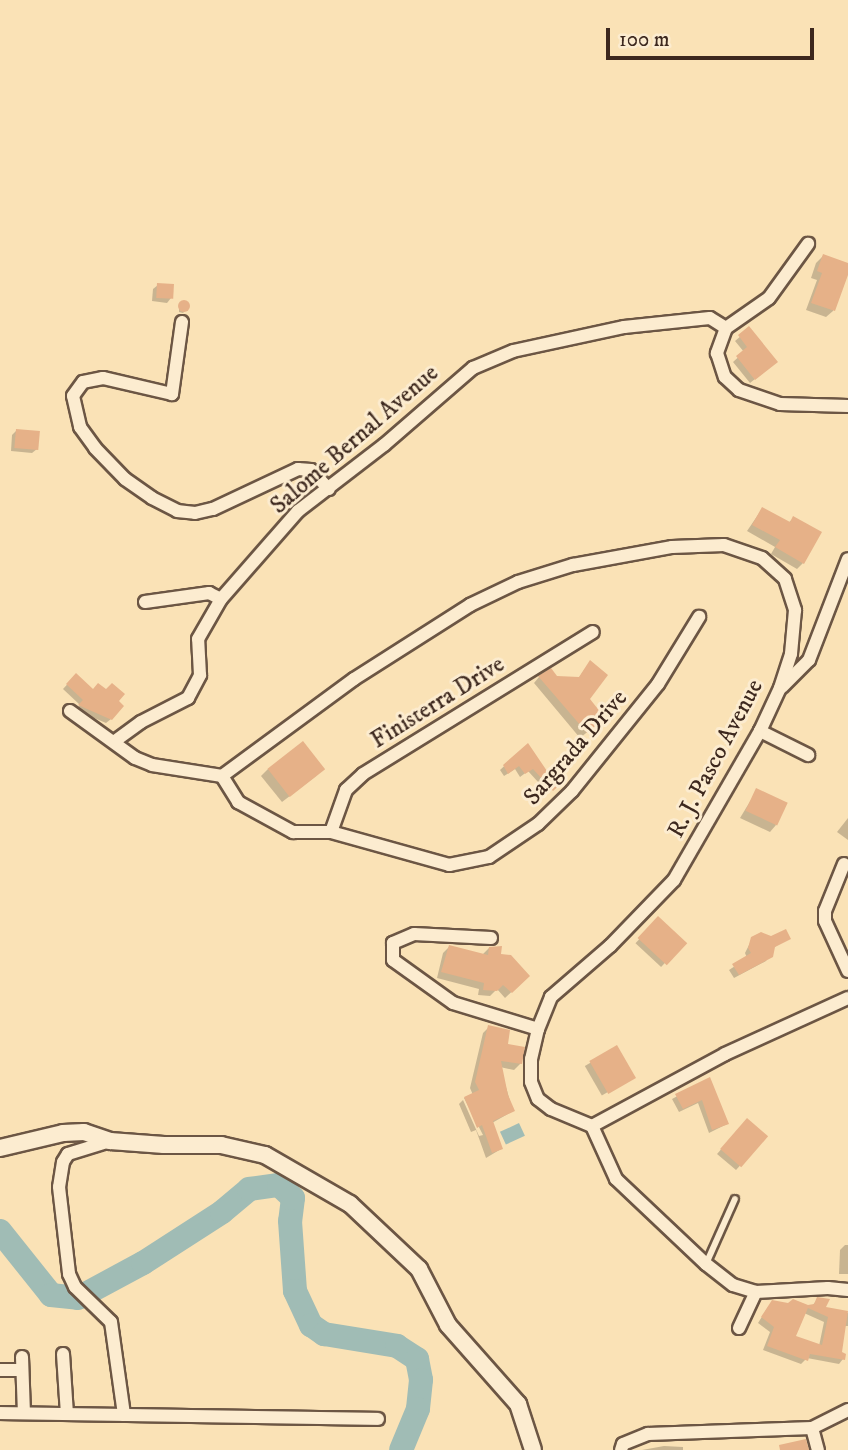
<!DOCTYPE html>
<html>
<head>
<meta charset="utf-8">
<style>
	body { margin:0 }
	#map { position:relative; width:848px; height:1450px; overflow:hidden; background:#fae2b6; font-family:"IM FELL DW Pica",serif }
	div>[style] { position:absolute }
	.water>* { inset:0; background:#a0bcb5; transform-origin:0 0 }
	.shadow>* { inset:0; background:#0003; transform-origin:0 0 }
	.river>* { height:24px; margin:-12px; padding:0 12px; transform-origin:12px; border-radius:12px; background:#a0bcb5 }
	.building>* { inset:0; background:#e6b188; transform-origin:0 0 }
	.round { border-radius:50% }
	.roads { filter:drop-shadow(2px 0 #6c5644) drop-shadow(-2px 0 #6c5644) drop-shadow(0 2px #6c5644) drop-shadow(0 -2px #6c5644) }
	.service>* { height:6px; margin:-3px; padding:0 3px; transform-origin:3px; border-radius:3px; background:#fcecd0 }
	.minor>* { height:12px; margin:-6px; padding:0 6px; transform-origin:6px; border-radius:6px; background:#fcecd0 }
	.tertiary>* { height:16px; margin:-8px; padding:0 8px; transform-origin:8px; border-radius:8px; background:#fcecd0 }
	span { translate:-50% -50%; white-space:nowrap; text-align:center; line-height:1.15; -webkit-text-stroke:6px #fcecd0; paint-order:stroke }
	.street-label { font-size:24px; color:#3d281e }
	.scale { position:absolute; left:606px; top:28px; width:208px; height:32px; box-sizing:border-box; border:4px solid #3d281e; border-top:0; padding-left:9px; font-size:21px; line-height:24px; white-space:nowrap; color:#3d281e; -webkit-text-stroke:5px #fcecd0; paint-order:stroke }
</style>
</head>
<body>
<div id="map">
	<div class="water">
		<div style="left:519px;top:1123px;width:14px;height:21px;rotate:65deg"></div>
	</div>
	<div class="shadow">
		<div style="clip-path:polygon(823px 256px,848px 265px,833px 311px,826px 317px,806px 310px,817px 280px,811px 278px,816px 263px)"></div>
		<div style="clip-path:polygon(158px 285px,171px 298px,167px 303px,152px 301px,153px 289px)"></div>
		<div style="clip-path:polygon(179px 303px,187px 304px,188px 308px,183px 313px,179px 312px)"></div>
		<div style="clip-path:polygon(749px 329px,771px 366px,750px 383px,733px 362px,744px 352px,735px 341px)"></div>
		<div style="clip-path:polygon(16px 431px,37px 449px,32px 453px,11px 451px,12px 435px)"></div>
		<div style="clip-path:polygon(762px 509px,788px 523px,794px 518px,803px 563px,797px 569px,771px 554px,775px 547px,747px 531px)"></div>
		<div style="clip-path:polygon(585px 669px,587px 699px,597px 724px,580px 738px,534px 683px,539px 677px,578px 679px)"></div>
		<div style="clip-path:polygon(76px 675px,93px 691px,111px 719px,106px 723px,75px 710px,80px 705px,63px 689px)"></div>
		<div style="clip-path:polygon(527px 745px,547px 773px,563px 780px,548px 793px,528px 771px,520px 777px,515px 769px,504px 776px,500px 770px)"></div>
		<div style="clip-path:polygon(268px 769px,316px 776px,282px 802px,261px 776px)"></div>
		<div style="clip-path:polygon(757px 790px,776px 825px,770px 832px,740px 818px)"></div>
		<div style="clip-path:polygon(848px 818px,848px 840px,837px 832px)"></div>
		<div style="left:658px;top:919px;width:35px;height:33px;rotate:43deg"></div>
		<div style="clip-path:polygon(789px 938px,773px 948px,766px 961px,734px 978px,729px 970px,747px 958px,745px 953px,752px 939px)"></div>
		<div style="clip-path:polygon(449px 947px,482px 955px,489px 948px,528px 976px,505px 998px,497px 989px,490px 996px,478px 995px,479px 989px,437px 978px,443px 953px)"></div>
		<div style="clip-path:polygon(489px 1027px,521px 1063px,514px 1070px,500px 1067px,513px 1111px,492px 1123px,501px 1149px,486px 1158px,476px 1130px,471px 1132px,459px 1104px,463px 1100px,479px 1136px,483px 1135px,464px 1098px,473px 1095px,470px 1088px,483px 1033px)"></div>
		<div style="left:616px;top:1048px;width:34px;height:36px;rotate:60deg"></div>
		<div style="clip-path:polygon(709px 1079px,727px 1124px,709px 1133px,698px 1103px,679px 1112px,672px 1099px)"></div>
		<div style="clip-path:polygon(743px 1124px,766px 1137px,736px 1170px,717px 1154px)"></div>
		<div style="clip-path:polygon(845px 1245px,848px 1245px,848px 1274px,839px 1274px,840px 1250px)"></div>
		<div style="clip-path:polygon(evenodd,818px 1299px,823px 1308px,848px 1313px,848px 1326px,845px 1326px,840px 1353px,843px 1359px,839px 1364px,807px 1358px,801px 1364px,763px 1350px,770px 1332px,758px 1323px,768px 1307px,811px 1307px,818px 1299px,804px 1313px,824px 1322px,819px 1346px,793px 1337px,804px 1313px)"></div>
		<div style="clip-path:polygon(664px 1446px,683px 1447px,683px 1450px,642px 1450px)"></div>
	</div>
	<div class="river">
		<div style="left:0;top:1231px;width:82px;rotate:51.4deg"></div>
		<div style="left:51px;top:1295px;width:27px;rotate:6deg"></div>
		<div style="left:78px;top:1298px;width:74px;rotate:-28.3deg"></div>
		<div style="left:143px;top:1263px;width:94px;rotate:-32.8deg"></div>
		<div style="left:222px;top:1212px;width:35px;rotate:-40deg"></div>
		<div style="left:249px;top:1189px;width:30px;rotate:-8deg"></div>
		<div style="left:279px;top:1185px;width:19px;rotate:43deg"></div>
		<div style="left:293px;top:1198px;width:23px;rotate:97deg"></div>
		<div style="left:290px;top:1221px;width:70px;rotate:85.9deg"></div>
		<div style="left:295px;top:1291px;width:38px;rotate:65deg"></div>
		<div style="left:311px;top:1325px;width:16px;rotate:35deg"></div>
		<div style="left:324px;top:1334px;width:74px;rotate:9.3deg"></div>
		<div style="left:397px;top:1346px;width:24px;rotate:33deg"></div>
		<div style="left:417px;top:1359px;width:21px;rotate:79deg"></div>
		<div style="left:421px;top:1380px;width:29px;rotate:96deg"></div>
		<div style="left:418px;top:1409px;width:44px;rotate:112.5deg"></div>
	</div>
	<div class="building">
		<div style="clip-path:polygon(823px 254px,848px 263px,848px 275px,835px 311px,811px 303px,822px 273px,817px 271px)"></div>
		<div style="left:157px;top:283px;width:17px;height:15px;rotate:3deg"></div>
		<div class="round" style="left:178px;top:300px;width:12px;height:12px"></div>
		<div style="clip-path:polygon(749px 326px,778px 362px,755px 380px,736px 356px,747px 347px,738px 335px)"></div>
		<div style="left:16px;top:429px;width:24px;height:19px;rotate:5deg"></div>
		<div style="clip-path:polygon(762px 507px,790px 522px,793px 516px,822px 532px,804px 564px,775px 547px,780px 540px,752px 525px)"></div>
		<div style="clip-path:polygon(590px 660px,608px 675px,590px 699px,605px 718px,587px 733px,538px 676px,551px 668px,557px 676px,579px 677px)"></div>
		<div style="clip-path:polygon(76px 673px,93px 689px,98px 683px,106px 689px,112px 683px,125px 694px,119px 701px,124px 706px,112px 720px,78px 705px,83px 700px,66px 684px)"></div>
		<div style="left:303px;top:741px;width:36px;height:45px;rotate:52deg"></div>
		<div style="clip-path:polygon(528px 743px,547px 771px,552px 766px,565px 780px,553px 791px,533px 769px,525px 774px,519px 766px,508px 774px,503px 765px)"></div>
		<div style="left:756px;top:788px;width:35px;height:25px;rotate:25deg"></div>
		<div style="left:658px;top:916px;width:40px;height:30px;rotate:43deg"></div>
		<div style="clip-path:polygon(786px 929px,791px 939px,775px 947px,773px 957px,739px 975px,732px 964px,751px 953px,748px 948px,751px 937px,761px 932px,771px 936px)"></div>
		<div style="clip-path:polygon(449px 945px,488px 955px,489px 947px,502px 946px,501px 954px,511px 955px,530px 976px,512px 993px,503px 985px,497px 991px,483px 990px,484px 983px,441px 972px)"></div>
		<div style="clip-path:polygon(488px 1025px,510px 1030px,508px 1044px,525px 1047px,522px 1064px,501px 1061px,508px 1095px,515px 1111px,493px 1121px,503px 1149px,492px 1153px,482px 1125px,477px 1128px,464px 1097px,479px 1090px,475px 1082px)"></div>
		<div style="left:617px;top:1045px;width:38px;height:32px;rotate:60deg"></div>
		<div style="clip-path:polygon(710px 1077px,729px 1124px,712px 1130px,702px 1100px,683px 1109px,675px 1094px)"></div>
		<div style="left:747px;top:1118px;width:28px;height:41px;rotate:41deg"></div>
		<div style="clip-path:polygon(evenodd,817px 1297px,830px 1299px,826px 1307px,848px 1311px,842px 1352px,846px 1354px,845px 1360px,810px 1354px,808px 1361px,767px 1346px,774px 1327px,761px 1317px,772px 1300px,788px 1303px,793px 1299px,808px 1305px,814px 1304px,817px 1297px,808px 1308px,828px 1317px,822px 1345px,796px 1336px,808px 1308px)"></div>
		<div style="clip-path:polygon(806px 1439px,809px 1450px,780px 1450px,779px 1445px)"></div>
	</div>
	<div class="roads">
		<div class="service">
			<div style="left:706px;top:1264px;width:71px;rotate:-66deg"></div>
		</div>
		<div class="minor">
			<div style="left:182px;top:322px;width:73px;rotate:97.9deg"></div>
			<div style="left:172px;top:394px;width:71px;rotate:-166.9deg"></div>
			<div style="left:103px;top:378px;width:20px;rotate:169deg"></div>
			<div style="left:83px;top:382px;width:17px;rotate:126deg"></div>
			<div style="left:73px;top:396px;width:32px;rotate:77deg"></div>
			<div style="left:80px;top:427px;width:26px;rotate:54deg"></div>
			<div style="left:95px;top:448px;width:43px;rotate:45.9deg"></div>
			<div style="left:125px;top:479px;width:33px;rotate:35deg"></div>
			<div style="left:152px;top:498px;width:28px;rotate:27deg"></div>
			<div style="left:177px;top:511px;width:18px;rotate:6deg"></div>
			<div style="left:195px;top:513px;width:18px;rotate:-13deg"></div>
			<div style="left:213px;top:509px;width:94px;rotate:-25.2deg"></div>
			<div style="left:298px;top:469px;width:13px;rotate:4deg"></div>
			<div style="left:311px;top:470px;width:26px;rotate:47deg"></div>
			<div style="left:726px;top:328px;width:27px;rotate:110deg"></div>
			<div style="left:717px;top:353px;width:25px;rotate:72deg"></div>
			<div style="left:725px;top:377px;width:19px;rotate:43deg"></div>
			<div style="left:739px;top:390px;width:43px;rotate:18.9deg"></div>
			<div style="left:780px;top:404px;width:68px;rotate:1.7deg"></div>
			<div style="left:726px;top:328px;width:52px;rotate:-34.9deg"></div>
			<div style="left:769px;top:298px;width:67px;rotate:-54.2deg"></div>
			<div style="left:145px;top:602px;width:65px;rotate:-8deg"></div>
			<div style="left:209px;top:593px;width:13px;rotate:27deg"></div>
			<div style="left:782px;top:687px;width:38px;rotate:-45deg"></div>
			<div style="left:809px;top:660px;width:108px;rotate:-68.9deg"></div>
			<div style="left:70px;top:711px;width:80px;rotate:35.9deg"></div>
			<div style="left:135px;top:758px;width:18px;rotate:22deg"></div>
			<div style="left:152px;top:765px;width:71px;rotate:8.9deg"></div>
			<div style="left:760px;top:731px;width:54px;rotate:26.6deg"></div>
			<div style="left:115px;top:741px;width:32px;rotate:-36deg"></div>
			<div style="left:141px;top:722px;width:53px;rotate:-27.1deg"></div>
			<div style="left:188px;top:698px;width:26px;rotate:-62deg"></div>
			<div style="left:200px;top:675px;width:36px;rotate:-93deg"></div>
			<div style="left:198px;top:639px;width:46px;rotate:-60.1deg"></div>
			<div style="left:221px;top:599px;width:117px;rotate:-48.8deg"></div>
			<div style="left:298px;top:511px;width:108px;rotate:-37.5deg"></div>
			<div style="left:384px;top:445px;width:118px;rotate:-40.9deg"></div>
			<div style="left:473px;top:368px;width:43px;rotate:-23deg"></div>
			<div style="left:513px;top:351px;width:114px;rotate:-12.2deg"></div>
			<div style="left:624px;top:327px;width:86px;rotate:-6deg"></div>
			<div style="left:710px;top:318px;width:19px;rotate:32deg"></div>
			<div style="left:222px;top:776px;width:164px;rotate:-36.3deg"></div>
			<div style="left:354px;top:679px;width:138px;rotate:-32.5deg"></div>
			<div style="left:470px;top:605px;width:53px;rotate:-25.6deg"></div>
			<div style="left:518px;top:582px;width:58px;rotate:-17.2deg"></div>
			<div style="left:573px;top:565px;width:101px;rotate:-10.3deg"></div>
			<div style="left:672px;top:547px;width:52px;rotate:-2.2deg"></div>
			<div style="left:724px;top:545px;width:40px;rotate:18.9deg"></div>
			<div style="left:762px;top:558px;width:31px;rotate:42deg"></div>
			<div style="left:785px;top:579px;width:33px;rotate:72deg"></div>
			<div style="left:795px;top:610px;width:44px;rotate:95.2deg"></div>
			<div style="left:791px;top:654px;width:36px;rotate:108deg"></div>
			<div style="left:780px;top:688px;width:47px;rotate:114.9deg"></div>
			<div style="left:760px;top:731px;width:172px;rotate:120deg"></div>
			<div style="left:674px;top:880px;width:92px;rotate:134.1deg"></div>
			<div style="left:610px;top:946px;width:78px;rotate:139.2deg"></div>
			<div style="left:551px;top:997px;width:35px;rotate:112deg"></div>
			<div style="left:538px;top:1029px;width:31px;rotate:103deg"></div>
			<div style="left:531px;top:1059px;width:23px;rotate:90deg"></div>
			<div style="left:531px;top:1082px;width:18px;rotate:68deg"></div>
			<div style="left:538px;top:1099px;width:16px;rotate:38deg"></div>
			<div style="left:551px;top:1109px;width:44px;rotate:22.5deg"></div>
			<div style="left:222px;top:776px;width:31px;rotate:58deg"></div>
			<div style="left:238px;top:802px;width:63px;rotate:28.6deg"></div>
			<div style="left:293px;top:832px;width:38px"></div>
			<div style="left:331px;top:832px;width:123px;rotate:15.6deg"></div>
			<div style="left:449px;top:865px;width:41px;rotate:-11.3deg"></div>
			<div style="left:489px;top:857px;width:59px;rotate:-34deg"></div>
			<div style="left:538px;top:824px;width:47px;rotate:-44.1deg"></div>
			<div style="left:572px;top:791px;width:137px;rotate:-51.2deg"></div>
			<div style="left:658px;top:684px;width:79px;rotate:-58.5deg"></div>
			<div style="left:331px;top:832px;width:45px;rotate:-70.3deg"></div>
			<div style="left:346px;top:790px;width:23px;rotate:-43deg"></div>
			<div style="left:363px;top:774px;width:270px;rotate:-31.7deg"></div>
			<div style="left:844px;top:864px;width:51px;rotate:112deg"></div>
			<div style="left:825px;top:911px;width:10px;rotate:90deg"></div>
			<div style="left:825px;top:921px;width:55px;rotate:65.3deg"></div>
			<div style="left:491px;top:938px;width:77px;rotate:-177deg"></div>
			<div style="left:414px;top:934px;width:23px;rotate:157deg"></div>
			<div style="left:393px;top:943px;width:17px;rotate:90deg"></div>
			<div style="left:393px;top:960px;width:74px;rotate:35.6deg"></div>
			<div style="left:453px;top:1003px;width:89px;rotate:17deg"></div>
			<div style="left:592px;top:1126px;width:58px;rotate:65.6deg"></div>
			<div style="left:616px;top:1179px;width:124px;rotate:43.4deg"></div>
			<div style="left:706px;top:1264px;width:34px;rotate:38deg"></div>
			<div style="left:733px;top:1285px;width:24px;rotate:17deg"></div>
			<div style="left:756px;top:1292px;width:72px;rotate:-3.2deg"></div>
			<div style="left:828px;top:1288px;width:20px;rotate:6deg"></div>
			<div style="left:592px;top:1126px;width:151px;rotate:-28.4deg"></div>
			<div style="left:725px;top:1054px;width:135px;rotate:-24.5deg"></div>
			<div style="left:110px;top:1141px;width:44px;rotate:162.8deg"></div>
			<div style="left:68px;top:1154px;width:9px;rotate:122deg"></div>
			<div style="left:63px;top:1162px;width:25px;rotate:99deg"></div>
			<div style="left:59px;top:1187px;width:88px;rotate:83.4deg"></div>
			<div style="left:69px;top:1274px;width:14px;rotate:65deg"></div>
			<div style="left:75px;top:1287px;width:50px;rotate:44.2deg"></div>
			<div style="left:111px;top:1322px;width:94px;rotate:82deg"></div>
			<div style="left:739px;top:1328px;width:40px;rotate:-65deg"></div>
			<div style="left:63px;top:1354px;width:60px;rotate:86.2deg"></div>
			<div style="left:22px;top:1357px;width:56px;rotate:88deg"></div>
			<div style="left:0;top:1370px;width:22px"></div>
			<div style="left:0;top:1413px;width:378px;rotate:0.9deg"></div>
			<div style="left:812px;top:1428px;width:23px;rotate:75deg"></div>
			<div style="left:621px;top:1450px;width:6px;rotate:-72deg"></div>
			<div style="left:623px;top:1444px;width:27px;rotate:-22deg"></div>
			<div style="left:648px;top:1434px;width:164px;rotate:-2.1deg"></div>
			<div style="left:812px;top:1428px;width:40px;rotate:-26.6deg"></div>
		</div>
		<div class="tertiary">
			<div style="left:0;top:1148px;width:65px;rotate:-13.4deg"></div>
			<div style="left:63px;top:1133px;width:21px;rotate:-3deg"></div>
			<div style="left:84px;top:1132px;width:28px;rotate:19deg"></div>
			<div style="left:110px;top:1141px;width:54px;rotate:4.2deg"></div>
			<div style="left:164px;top:1145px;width:57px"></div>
			<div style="left:221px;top:1145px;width:45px;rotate:12.8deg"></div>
			<div style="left:265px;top:1155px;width:98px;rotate:30deg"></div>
			<div style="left:350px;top:1204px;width:95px;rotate:43.3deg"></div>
			<div style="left:419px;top:1269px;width:63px;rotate:62.6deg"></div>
			<div style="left:448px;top:1325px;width:106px;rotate:48.5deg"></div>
			<div style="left:518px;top:1404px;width:48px;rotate:71.9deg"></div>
		</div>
	</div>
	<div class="street-label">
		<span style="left:355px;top:440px;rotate:-41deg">Salome Bernal Avenue</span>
		<span style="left:438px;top:703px;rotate:-32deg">Finisterra Drive</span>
		<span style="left:576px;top:748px;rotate:-49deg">Sargrada Drive</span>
		<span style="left:716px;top:759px;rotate:-62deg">R. J. Pasco Avenue</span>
	</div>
	<div class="scale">100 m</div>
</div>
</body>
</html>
